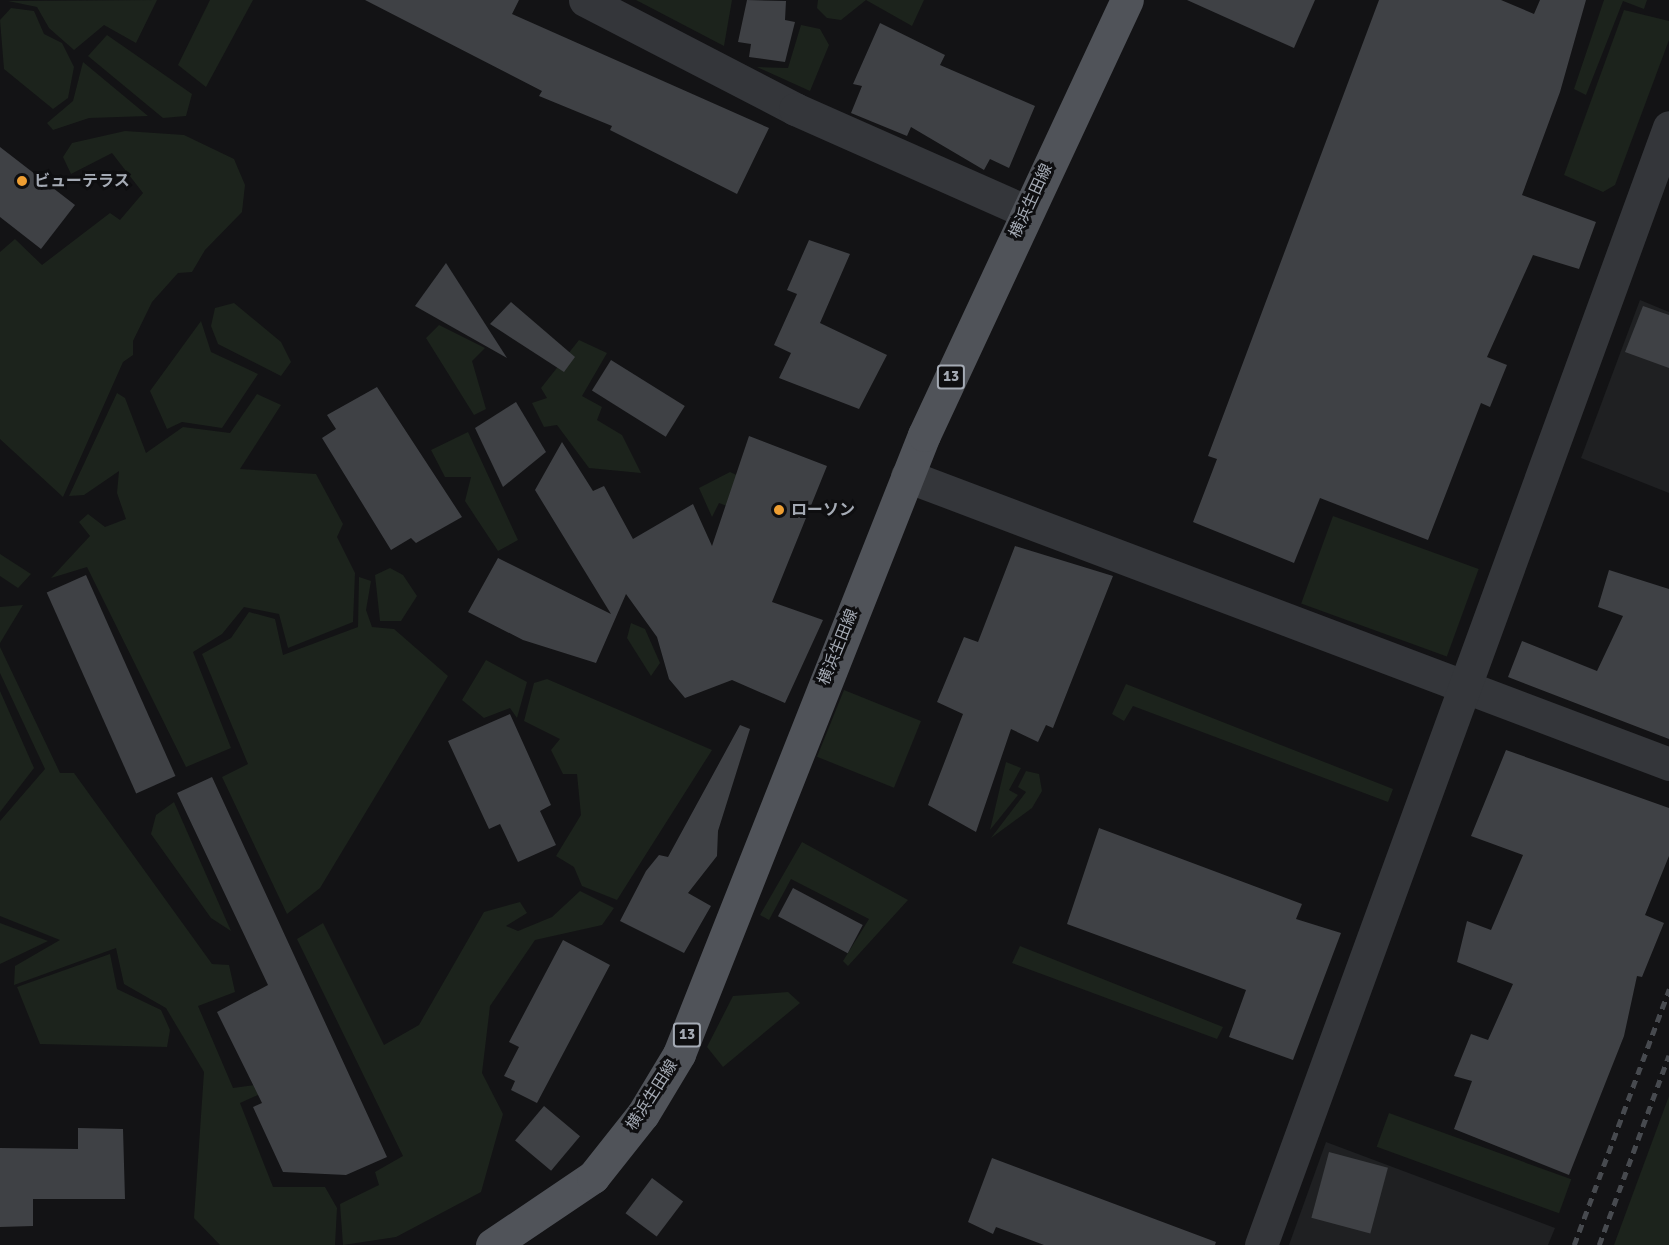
<!DOCTYPE html>
<html>
<head>
<meta charset="utf-8">
<style>
	body { margin:0 }
	#map { position:relative; width:1669px; height:1245px; overflow:hidden; background:#131315; font-family:Signika,"Noto Sans JP",sans-serif }
	div>[style] { position:absolute }
	.built>* { inset:0; background:#1f2022 }
	.green>* { inset:0; background:#1c231c; transform-origin:0 0 }
	.building>* { inset:0; background:#3f4145; transform-origin:0 0 }
	.minor>* { height:33px; margin:-16.5px; padding:0 16.5px; transform-origin:16.5px; border-radius:16.5px; background:#34363a }
	.major>* { height:33px; margin:-16.5px; padding:0 16.5px; transform-origin:16.5px; border-radius:16.5px; background:#505359 }
	.rail>* { height:4.5px; margin-top:-2.25px; transform-origin:0; background:repeating-linear-gradient(90deg,#474a4f 0 8px,transparent 0 14px) }
	.dots>* { width:16px; height:16px; translate:-50% -50%; box-sizing:border-box; border:3px solid #0e0e10; border-radius:50% }
	span { translate:-50% -50%; white-space:nowrap; text-align:center; line-height:1.15; -webkit-text-stroke:6px #0e0e10; paint-order:stroke }
	.shield-label span { padding:2px 4px; background:#0e0e10; border:2px solid; border-radius:4px; -webkit-text-stroke-width:0 }
	.shield-label { font-size:15px; color:#a5abb5; font-weight:700 }
	.poi-label { font-size:16px; color:#a5abb5; font-weight:700 }
	.left { translate:0 -50%; text-align:left }
	.street-label { font-size:16px; color:#a5abb5 }
</style>
</head>
<body>
<div id="map">
	<div class="built">
		<div style="clip-path:polygon(1640px 300px,1669px 312px,1669px 493px,1581px 458px)"></div>
		<div style="clip-path:polygon(1326px 1142px,1555px 1228px,1548px 1245px,1289px 1245px)"></div>
	</div>
	<div class="green">
		<div style="clip-path:polygon(157px 0,136px 43px,104px 25px,74px 50px,49px 28px,37px 7px,8px 1px)"></div>
		<div style="clip-path:polygon(210px 0,253px 0,206px 87px,178px 65px)"></div>
		<div style="clip-path:polygon(636px 0,732px 0,724px 46px)"></div>
		<div style="clip-path:polygon(818px 0,924px 0,912px 26px,866px 0,841px 20px,827px 18px,817px 8px)"></div>
		<div style="clip-path:polygon(1604px 0,1647px 0,1644px 9px,1623px 1px,1586px 95px,1574px 89px)"></div>
		<div style="clip-path:polygon(11px 8px,34px 11px,44px 34px,62px 43px,74px 67px,68px 98px,53px 109px,4px 69px,0 20px)"></div>
		<div style="clip-path:polygon(1624px 10px,1669px 21px,1669px 40px,1615px 185px,1603px 192px,1564px 175px)"></div>
		<div style="clip-path:polygon(801px 25px,820px 29px,829px 45px,810px 91px,757px 67px,788px 68px)"></div>
		<div style="clip-path:polygon(107px 35px,192px 94px,186px 116px,163px 118px,88px 56px)"></div>
		<div style="clip-path:polygon(83px 62px,148px 116px,89px 118px,53px 130px,47px 123px,73px 101px)"></div>
		<div style="clip-path:polygon(125px 131px,184px 135px,234px 159px,245px 185px,242px 212px,205px 250px,192px 272px,178px 273px,152px 302px,133px 341px,133px 355px,123px 362px,63px 497px,0 439px,0 252px,15px 239px,42px 265px,110px 213px,120px 220px,143px 193px,112px 153px,71px 174px,63px 157px,72px 143px)"></div>
		<div style="clip-path:polygon(234px 303px,281px 342px,291px 362px,281px 376px,218px 344px,211px 326px,215px 308px)"></div>
		<div style="clip-path:polygon(201px 321px,211px 352px,258px 374px,222px 428px,182px 422px,167px 429px,150px 391px)"></div>
		<div style="clip-path:polygon(439px 325px,485px 348px,472px 361px,486px 409px,474px 415px,426px 338px)"></div>
		<div style="clip-path:polygon(579px 340px,607px 353px,582px 396px,602px 407px,597px 420px,622px 435px,641px 473px,589px 468px,557px 425px,544px 427px,532px 403px,547px 398px,541px 388px)"></div>
		<div style="clip-path:polygon(117px 393px,125px 398px,146px 453px,183px 427px,230px 433px,257px 394px,281px 405px,240px 469px,316px 474px,343px 524px,337px 537px,355px 573px,353px 622px,288px 648px,279px 614px,244px 607px,222px 634px,193px 652px,231px 748px,186px 767px,87px 567px,51px 578px,90px 536px,79px 522px,88px 514px,105px 527px,126px 519px,117px 493px,119px 471px,84px 495px,69px 496px)"></div>
		<div style="clip-path:polygon(468px 432px,518px 540px,498px 551px,465px 501px,471px 477px,445px 477px,431px 450px)"></div>
		<div style="clip-path:polygon(730px 472px,741px 477px,727px 506px,719px 503px,712px 517px,699px 488px)"></div>
		<div style="left:1333px;top:516px;width:155px;height:93px;rotate:20deg"></div>
		<div style="clip-path:polygon(0 554px,31px 574px,18px 588px,0 576px)"></div>
		<div style="clip-path:polygon(390px 568px,403px 575px,417px 596px,401px 621px,380px 621px,375px 575px)"></div>
		<div style="clip-path:polygon(359px 577px,371px 581px,366px 610px,372px 627px,394px 629px,448px 676px,320px 888px,287px 914px,222px 777px,248px 764px,202px 654px,231px 638px,249px 612px,275px 619px,283px 655px,358px 627px)"></div>
		<div style="clip-path:polygon(23px 605px,0 643px,0 607px)"></div>
		<div style="clip-path:polygon(631px 623px,645px 629px,660px 663px,651px 676px,627px 638px)"></div>
		<div style="clip-path:polygon(0 647px,60px 773px,74px 773px,212px 964px,229px 965px,235px 992px,198px 1006px,233px 1088px,255px 1085px,260px 1094px,240px 1103px,273px 1187px,325px 1187px,337px 1208px,335px 1245px,220px 1245px,194px 1218px,204px 1072px,166px 1008px,124px 984px,116px 948px,14px 985px,15px 966px,60px 940px,0 916px,0 821px,45px 769px,0 673px)"></div>
		<div style="clip-path:polygon(486px 660px,527px 682px,517px 718px,510px 708px,484px 718px,462px 700px)"></div>
		<div style="clip-path:polygon(547px 679px,712px 750px,617px 900px,582px 886px,574px 867px,556px 856px,581px 815px,577px 774px,563px 774px,551px 750px,560px 739px,524px 721px,534px 683px)"></div>
		<div style="clip-path:polygon(1126px 684px,1393px 789px,1388px 802px,1133px 706px,1124px 721px,1112px 714px)"></div>
		<div style="left:844px;top:690px;width:83px;height:72px;rotate:22deg"></div>
		<div style="clip-path:polygon(0 691px,34px 768px,0 812px)"></div>
		<div style="clip-path:polygon(1006px 762px,1021px 768px,1009px 790px,1018px 795px,990px 830px)"></div>
		<div style="clip-path:polygon(1026px 771px,1039px 774px,1042px 791px,1032px 808px,991px 838px,1026px 792px,1018px 787px)"></div>
		<div style="clip-path:polygon(174px 802px,231px 931px,211px 918px,151px 834px,156px 815px)"></div>
		<div style="clip-path:polygon(802px 842px,908px 900px,848px 966px,843px 961px,869px 919px,791px 879px,769px 920px,760px 915px)"></div>
		<div style="clip-path:polygon(580px 891px,614px 908px,602px 925px,535px 940px,490px 1006px,482px 1073px,503px 1114px,481px 1192px,396px 1237px,343px 1245px,340px 1204px,379px 1185px,375px 1172px,403px 1156px,297px 939px,323px 923px,384px 1045px,419px 1025px,484px 912px,520px 902px,527px 913px,506px 926px,518px 931px,552px 917px)"></div>
		<div style="clip-path:polygon(0 923px,48px 941px,0 964px)"></div>
		<div style="clip-path:polygon(1020px 946px,1223px 1027px,1217px 1039px,1012px 963px)"></div>
		<div style="clip-path:polygon(110px 954px,117px 989px,161px 1010px,170px 1030px,167px 1047px,40px 1044px,17px 987px)"></div>
		<div style="clip-path:polygon(788px 992px,800px 1003px,723px 1067px,707px 1047px,733px 996px)"></div>
		<div style="clip-path:polygon(1669px 1096px,1669px 1245px,1614px 1245px)"></div>
		<div style="left:1389px;top:1113px;width:194px;height:36px;rotate:20deg"></div>
	</div>
	<div class="building">
		<div style="clip-path:polygon(365px 0,519px 0,512px 14px,769px 128px,737px 194px,610px 130px,612px 126px,539px 96px,542px 91px)"></div>
		<div style="clip-path:polygon(747px 0,786px 1px,785px 20px,795px 22px,785px 62px,749px 57px,751px 44px,738px 42px)"></div>
		<div style="clip-path:polygon(1187px 0,1315px 0,1294px 48px)"></div>
		<div style="clip-path:polygon(1379px 0,1501px 0,1534px 14px,1540px 0,1586px 0,1560px 92px,1522px 195px,1596px 222px,1579px 269px,1533px 255px,1487px 357px,1507px 365px,1490px 407px,1481px 403px,1428px 540px,1320px 498px,1294px 563px,1193px 522px,1217px 459px,1208px 456px)"></div>
		<div style="clip-path:polygon(880px 23px,945px 55px,940px 65px,1035px 106px,1009px 168px,990px 159px,984px 170px,911px 127px,907px 136px,851px 113px,862px 86px,853px 84px)"></div>
		<div style="clip-path:polygon(0 147px,75px 205px,41px 249px,0 217px)"></div>
		<div style="clip-path:polygon(809px 240px,850px 254px,820px 323px,887px 355px,859px 409px,779px 378px,791px 353px,774px 345px,797px 294px,787px 290px)"></div>
		<div style="clip-path:polygon(446px 263px,507px 358px,415px 306px)"></div>
		<div style="clip-path:polygon(511px 302px,575px 357px,564px 372px,490px 324px)"></div>
		<div style="clip-path:polygon(1643px 306px,1669px 315px,1669px 368px,1625px 352px)"></div>
		<div style="left:611px;top:360px;width:87px;height:36px;rotate:32deg"></div>
		<div style="clip-path:polygon(377px 387px,462px 517px,416px 543px,411px 538px,391px 550px,322px 438px,336px 429px,327px 415px)"></div>
		<div style="clip-path:polygon(516px 402px,546px 452px,503px 487px,475px 428px)"></div>
		<div style="clip-path:polygon(749px 436px,827px 466px,772px 602px,823px 620px,785px 703px,732px 680px,685px 698px,669px 679px,657px 637px,626px 594px,596px 663px,523px 640px,468px 612px,498px 558px,611px 614px,535px 490px,562px 442px,593px 491px,604px 486px,633px 539px,693px 504px,712px 546px)"></div>
		<div style="clip-path:polygon(1015px 546px,1113px 576px,1053px 728px,1046px 725px,1038px 742px,1011px 729px,976px 832px,928px 805px,963px 714px,937px 702px,964px 637px,978px 642px)"></div>
		<div style="clip-path:polygon(1609px 570px,1669px 589px,1669px 739px,1508px 677px,1522px 641px,1597px 671px,1623px 616px,1598px 607px)"></div>
		<div style="left:86px;top:575px;width:220px;height:43px;rotate:66deg"></div>
		<div style="clip-path:polygon(510px 714px,551px 805px,540px 811px,556px 845px,518px 862px,500px 824px,489px 829px,448px 741px)"></div>
		<div style="clip-path:polygon(740px 725px,750px 729px,718px 831px,717px 856px,688px 893px,711px 906px,684px 953px,620px 921px,646px 871px,659px 855px,668px 857px)"></div>
		<div style="clip-path:polygon(1506px 750px,1669px 808px,1669px 856px,1645px 915px,1664px 923px,1642px 977px,1637px 976px,1624px 1036px,1569px 1175px,1454px 1129px,1472px 1081px,1454px 1076px,1471px 1034px,1488px 1040px,1513px 984px,1457px 962px,1467px 921px,1491px 930px,1523px 855px,1471px 836px)"></div>
		<div style="clip-path:polygon(212px 777px,387px 1157px,346px 1175px,283px 1172px,253px 1107px,262px 1103px,217px 1012px,268px 985px,177px 793px)"></div>
		<div style="clip-path:polygon(1099px 828px,1302px 904px,1296px 919px,1341px 933px,1293px 1060px,1229px 1037px,1246px 990px,1067px 924px)"></div>
		<div style="left:793px;top:888px;width:79px;height:32px;rotate:28deg"></div>
		<div style="clip-path:polygon(563px 940px,610px 965px,537px 1103px,511px 1090px,515px 1081px,504px 1076px,519px 1047px,509px 1042px)"></div>
		<div style="left:544px;top:1106px;width:47px;height:45px;rotate:40deg"></div>
		<div style="clip-path:polygon(78px 1128px,123px 1129px,125px 1199px,33px 1199px,33px 1226px,0 1227px,0 1148px,78px 1149px)"></div>
		<div style="left:1329px;top:1152px;width:61px;height:68px;rotate:15deg"></div>
		<div style="clip-path:polygon(992px 1158px,1216px 1242px,1215px 1245px,1044px 1245px,996px 1227px,993px 1234px,968px 1222px)"></div>
		<div style="left:652px;top:1178px;width:39px;height:44px;rotate:37deg"></div>
	</div>
	<div class="minor">
		<div style="left:585px;top:0;width:237px;rotate:27.4deg"></div>
		<div style="left:795px;top:109px;width:252px;rotate:23.9deg"></div>
		<div style="left:907px;top:476px;width:815px;rotate:20.7deg"></div>
		<div style="left:1261px;top:1245px;width:1190px;rotate:-69.95deg"></div>
	</div>
	<div class="major">
		<div style="left:492px;top:1245px;width:122px;rotate:-34deg"></div>
		<div style="left:593px;top:1177px;width:80px;rotate:-51.6deg"></div>
		<div style="left:643px;top:1114px;width:70px;rotate:-59deg"></div>
		<div style="left:679px;top:1054px;width:666px;rotate:-68.41deg"></div>
		<div style="left:924px;top:435px;width:480px;rotate:-65deg"></div>
	</div>
	<div class="rail">
		<div style="left:1574px;top:1245px;width:273px;rotate:-69.6deg"></div>
		<div style="left:1599px;top:1245px;width:202px;rotate:-69.8deg"></div>
	</div>
	<div class="dots">
		<div style="left:22px;top:181px;background:#ee9e32"></div>
		<div style="left:779px;top:510px;background:#ee9e32"></div>
	</div>
	<div class="shield-label">
		<span style="left:951px;top:377px">13</span>
		<span style="left:687px;top:1035px">13</span>
	</div>
	<div class="poi-label">
		<span class="left" style="left:34px;top:181px">ビューテラス</span>
		<span class="left" style="left:791px;top:510px">ローソン</span>
	</div>
	<div class="street-label">
		<span style="left:1031px;top:201px;rotate:-65deg">横浜生田線</span>
		<span style="left:838px;top:647px;rotate:-68deg">横浜生田線</span>
		<span style="left:652px;top:1095px;rotate:-57deg">横浜生田線</span>
	</div>
</div>
</body>
</html>
